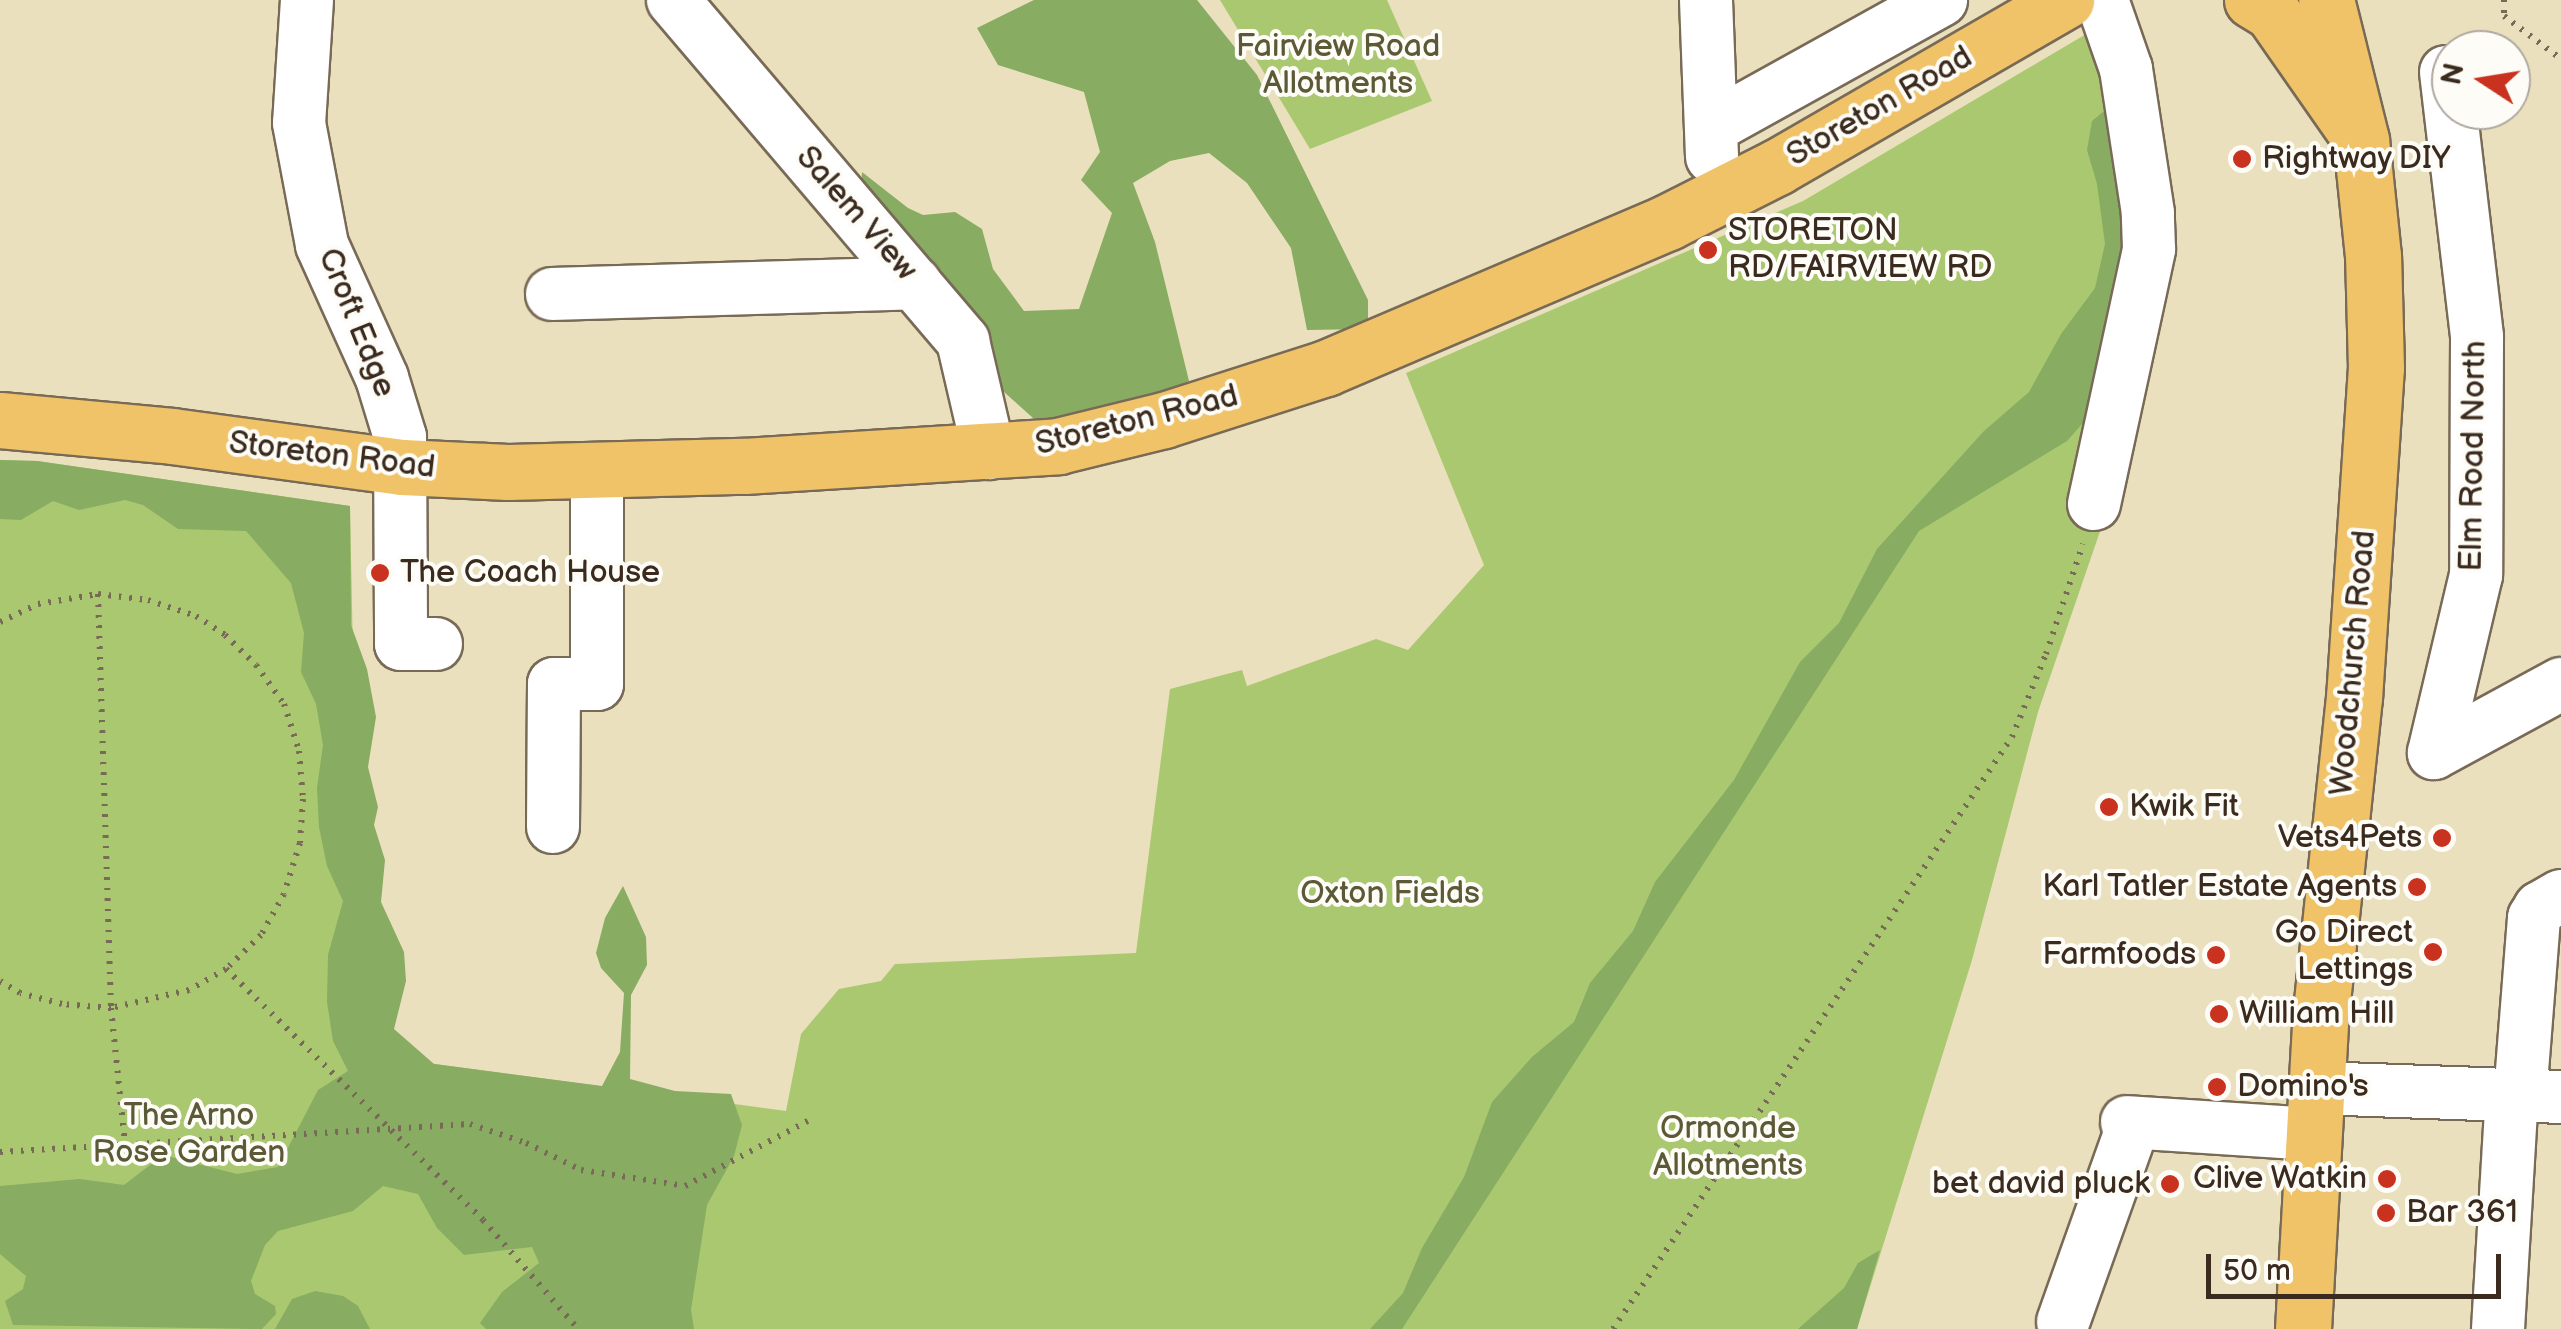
<!DOCTYPE html>
<html>
<head>
<meta charset="utf-8">
<style>
	body { margin:0 }
	#map { position:relative; width:2561px; height:1329px; overflow:hidden; background:#eae0bd; font-family:"Balsamiq Sans",sans-serif }
	div>[style] { position:absolute }
	.green>* { inset:0; background:#aac870 }
	.forest>* { inset:0; background:#87ac62 }
	.path>* { height:6px; margin-top:-3px; transform-origin:0; background:repeating-linear-gradient(90deg,#786a56 0 2.5px,transparent 0 10.5px) }
	.roads { filter:drop-shadow(2px 0 #786a56) drop-shadow(-2px 0 #786a56) drop-shadow(0 2px #786a56) drop-shadow(0 -2px #786a56) }
	.minor>* { height:52px; margin:-26px; padding:0 26px; transform-origin:26px; border-radius:26px; background:#fff }
	.major>* { height:55px; margin:-27.5px; padding:0 27.5px; transform-origin:27.5px; border-radius:27.5px; background:#f0c369 }
	.highway>* { height:55px; margin:-27.5px; padding:0 27.5px; transform-origin:27.5px; border-radius:27.5px; background:#f0c369 }
	.dots>* { width:28px; height:28px; translate:-50% -50%; box-sizing:border-box; border:5px solid #fdfcf7; border-radius:50% }
	span { translate:-50% -50%; white-space:nowrap; text-align:center; line-height:1.15; -webkit-text-stroke:8px #fdfcf7; paint-order:stroke }
	.park-label { font-size:32px; color:#5c5937 }
	.street-label { font-size:32px; color:#3b2a1e }
	.poi-label { font-size:32px; color:#3b2a1e }
	.left { translate:0 -50%; text-align:left }
	.right { translate:-100% -50%; text-align:right }
	.north { position:absolute; left:2431px; top:30px; width:100px; height:100px; box-sizing:border-box; background:#fdfcf7; border:2px solid #afa8a0; border-radius:50%; rotate:282deg; font-size:28px; font-weight:700; line-height:40px; text-align:center; color:#3b2a1e }
	.north::after { content:''; display:block; margin:auto; width:35px; height:45px; background:#c8321e; clip-path:polygon(50% 0,100% 100%,50% 72%,0 100%) }
	.scale { position:absolute; left:2206px; top:1254px; width:295px; height:45px; box-sizing:border-box; border:5px solid #3b2a1e; border-top:0; padding-left:12px; font-size:30px; line-height:35px; white-space:nowrap; color:#3b2a1e; -webkit-text-stroke:8px #fdfcf7; paint-order:stroke }
</style>
</head>
<body>
<div id="map">
	<div class="green">
		<div style="clip-path:polygon(1220px 0,1387px 0,1432px 101px,1310px 149px)"></div>
		<div style="clip-path:polygon(2098px 27px,2115px 102px,2107px 511px,2038px 712px,1972px 960px,1857px 1329px,0 1329px,0 460px,37px 461px,350px 506px,361px 1054px,786px 1111px,801px 1034px,839px 989px,881px 981px,895px 964px,1136px 953px,1170px 689px,1242px 670px,1247px 686px,1376px 639px,1408px 650px,1484px 565px,1406px 373px,1803px 201px)"></div>
	</div>
	<div class="forest">
		<div style="clip-path:polygon(1034px 0,1197px 0,1257px 75px,1368px 300px,1368px 329px,1307px 330px,1291px 248px,1247px 183px,1209px 153px,1170px 161px,1133px 183px,1155px 242px,1189px 381px,1104px 421px,1033px 418px,965px 357px,860px 213px,862px 172px,908px 208px,923px 215px,955px 212px,982px 229px,993px 269px,1024px 311px,1079px 309px,1112px 213px,1081px 180px,1100px 152px,1084px 92px,998px 65px,977px 28px)"></div>
		<div style="clip-path:polygon(2115px 102px,2134px 242px,2089px 416px,2067px 441px,1919px 531px,1402px 1329px,1370px 1329px,1403px 1293px,1422px 1248px,1464px 1177px,1492px 1102px,1532px 1057px,1574px 1022px,1590px 983px,1633px 931px,1655px 882px,1734px 780px,1800px 662px,1839px 623px,1877px 549px,1984px 431px,2029px 392px,2061px 334px,2095px 288px,2105px 244px,2097px 184px,2087px 150px,2092px 121px)"></div>
		<div style="clip-path:polygon(0 460px,37px 461px,350px 506px,351px 625px,367px 669px,376px 717px,368px 767px,378px 807px,374px 825px,385px 860px,381px 902px,404px 952px,406px 981px,394px 1029px,434px 1064px,602px 1086px,620px 1052px,624px 993px,601px 968px,596px 953px,605px 918px,623px 886px,646px 937px,647px 965px,631px 995px,630px 1079px,675px 1091px,731px 1094px,742px 1125px,734px 1156px,707px 1205px,691px 1310px,694px 1329px,486px 1329px,480px 1323px,502px 1292px,539px 1263px,532px 1247px,464px 1255px,437px 1228px,418px 1194px,383px 1186px,353px 1211px,278px 1231px,265px 1245px,251px 1281px,255px 1294px,275px 1306px,276px 1314px,262px 1329px,13px 1325px,5px 1301px,23px 1289px,26px 1276px,0 1254px,0 1186px,80px 1179px,124px 1185px,163px 1155px,237px 1174px,278px 1167px,318px 1090px,348px 1071px,333px 1041px,327px 1002px,328px 955px,343px 901px,327px 866px,319px 827px,317px 788px,323px 745px,316px 704px,301px 672px,304px 633px,291px 583px,246px 531px,178px 529px,143px 505px,125px 500px,79px 510px,53px 501px,21px 520px,0 519px)"></div>
		<div style="clip-path:polygon(1880px 1250px,1857px 1329px,1798px 1329px,1844px 1288px,1858px 1263px)"></div>
		<div style="clip-path:polygon(315px 1291px,343px 1296px,358px 1306px,370px 1329px,275px 1329px,292px 1299px)"></div>
	</div>
	<div class="path">
		<div style="left:2504px;top:0;width:16px;rotate:90deg"></div>
		<div style="left:2504px;top:16px;width:71px;rotate:37deg"></div>
		<div style="left:98px;top:594px;width:414px;rotate:88.2deg"></div>
		<div style="left:111px;top:1008px;width:137px;rotate:84.1deg"></div>
		<div style="left:0;top:622px;width:42px;rotate:-25.3deg"></div>
		<div style="left:38px;top:604px;width:61px;rotate:-9.5deg"></div>
		<div style="left:98px;top:594px;width:50px;rotate:6.8deg"></div>
		<div style="left:148px;top:600px;width:51px;rotate:18.4deg"></div>
		<div style="left:196px;top:616px;width:35px;rotate:33deg"></div>
		<div style="left:225px;top:635px;width:43px;rotate:44.1deg"></div>
		<div style="left:256px;top:665px;width:48px;rotate:54.3deg"></div>
		<div style="left:284px;top:704px;width:49px;rotate:72.3deg"></div>
		<div style="left:299px;top:751px;width:48px;rotate:85.2deg"></div>
		<div style="left:303px;top:799px;width:44px;rotate:93.9deg"></div>
		<div style="left:300px;top:843px;width:53px;rotate:107.4deg"></div>
		<div style="left:284px;top:894px;width:47px;rotate:119.3deg"></div>
		<div style="left:261px;top:935px;width:49px;rotate:135.8deg"></div>
		<div style="left:226px;top:969px;width:43px;rotate:150.4deg"></div>
		<div style="left:189px;top:990px;width:80px;rotate:167deg"></div>
		<div style="left:111px;top:1008px;width:49px;rotate:-175.3deg"></div>
		<div style="left:62px;top:1004px;width:43px;rotate:-165.3deg"></div>
		<div style="left:20px;top:993px;width:23px;rotate:-149deg"></div>
		<div style="left:226px;top:969px;width:359px;rotate:44.3deg"></div>
		<div style="left:483px;top:1220px;width:145px;rotate:48.9deg"></div>
		<div style="left:0;top:1152px;width:471px;rotate:-3.4deg"></div>
		<div style="left:470px;top:1124px;width:59px;rotate:18.7deg"></div>
		<div style="left:526px;top:1143px;width:61px;rotate:26.1deg"></div>
		<div style="left:581px;top:1170px;width:105px;rotate:8.7deg"></div>
		<div style="left:685px;top:1186px;width:139px;rotate:-27.9deg"></div>
		<div style="left:1613px;top:1329px;width:714px;rotate:-56.02deg"></div>
		<div style="left:2012px;top:737px;width:90px;rotate:-67.7deg"></div>
		<div style="left:2046px;top:654px;width:116px;rotate:-71.4deg"></div>
	</div>
	<div class="roads">
		<div class="minor">
			<div style="left:307px;top:0;width:123px;rotate:93.7deg"></div>
			<div style="left:299px;top:123px;width:124px;rotate:79.3deg"></div>
			<div style="left:322px;top:245px;width:146px;rotate:65.7deg"></div>
			<div style="left:382px;top:378px;width:62px;rotate:73deg"></div>
			<div style="left:400px;top:437px;width:207px;rotate:89.7deg"></div>
			<div style="left:401px;top:644px;width:35px"></div>
			<div style="left:673px;top:0;width:448px;rotate:49.6deg"></div>
			<div style="left:963px;top:341px;width:115px;rotate:76.9deg"></div>
			<div style="left:1706px;top:0;width:157px;rotate:87.8deg"></div>
			<div style="left:2446px;top:72px;width:267px;rotate:83.3deg"></div>
			<div style="left:2477px;top:337px;width:238px;rotate:90.2deg"></div>
			<div style="left:2476px;top:575px;width:183px;rotate:103.3deg"></div>
			<div style="left:2434px;top:753px;width:145px;rotate:-28.5deg"></div>
			<div style="left:1712px;top:127px;width:262px;rotate:-29deg"></div>
			<div style="left:552px;top:294px;width:363px;rotate:-1.7deg"></div>
			<div style="left:2094px;top:504px;width:261px;rotate:-77.8deg"></div>
			<div style="left:2149px;top:249px;width:36px;rotate:-92deg"></div>
			<div style="left:2148px;top:213px;width:146px;rotate:-98.7deg"></div>
			<div style="left:2126px;top:69px;width:73px;rotate:-109.2deg"></div>
			<div style="left:553px;top:827px;width:143px;rotate:-89.6deg"></div>
			<div style="left:554px;top:684px;width:43px"></div>
			<div style="left:597px;top:684px;width:214px;rotate:-90deg"></div>
			<div style="left:2317px;top:1088px;width:244px;rotate:2.1deg"></div>
			<div style="left:2520px;top:1096px;width:179px;rotate:-85.5deg"></div>
			<div style="left:2534px;top:918px;width:12px;rotate:-59deg"></div>
			<div style="left:2540px;top:908px;width:24px;rotate:-30deg"></div>
			<div style="left:2127px;top:1122px;width:187px;rotate:3.7deg"></div>
			<div style="left:2063px;top:1322px;width:211px;rotate:-70.4deg"></div>
			<div style="left:2498px;top:1329px;width:233px;rotate:-86.6deg"></div>
		</div>
		<div class="major">
			<div style="left:2252px;top:0;width:23px;rotate:31deg"></div>
			<div style="left:2272px;top:12px;width:154px;rotate:55.1deg"></div>
			<div style="left:0;top:420px;width:173px;rotate:5.3deg"></div>
			<div style="left:172px;top:436px;width:232px;rotate:7.7deg"></div>
			<div style="left:402px;top:467px;width:106px;rotate:2.7deg"></div>
			<div style="left:508px;top:472px;width:236px;rotate:-1.5deg"></div>
			<div style="left:744px;top:466px;width:315px;rotate:-3.6deg"></div>
			<div style="left:1058px;top:446px;width:109px;rotate:-13.8deg"></div>
			<div style="left:1164px;top:420px;width:170px;rotate:-17.8deg"></div>
			<div style="left:1326px;top:368px;width:372px;rotate:-23.1deg"></div>
			<div style="left:1668px;top:222px;width:122px;rotate:-26.8deg"></div>
			<div style="left:1777px;top:167px;width:334px;rotate:-30deg"></div>
		</div>
		<div class="highway">
			<div style="left:2303px;top:1329px;width:319px;rotate:-86.8deg"></div>
			<div style="left:2321px;top:1011px;width:315px;rotate:-84deg"></div>
			<div style="left:2354px;top:698px;width:331px;rotate:-86.2deg"></div>
			<div style="left:2376px;top:368px;width:112px;rotate:-91.5deg"></div>
			<div style="left:2373px;top:256px;width:117px;rotate:-95.9deg"></div>
			<div style="left:2361px;top:140px;width:144px;rotate:-104deg"></div>
		</div>
	</div>
	<div class="dots">
		<div style="left:2242px;top:159px;background:#c8321e"></div>
		<div style="left:1708px;top:250px;background:#c8321e"></div>
		<div style="left:380px;top:573px;background:#c8321e"></div>
		<div style="left:2109px;top:807px;background:#c8321e"></div>
		<div style="left:2442px;top:838px;background:#c8321e"></div>
		<div style="left:2417px;top:887px;background:#c8321e"></div>
		<div style="left:2433px;top:952px;background:#c8321e"></div>
		<div style="left:2216px;top:955px;background:#c8321e"></div>
		<div style="left:2219px;top:1014px;background:#c8321e"></div>
		<div style="left:2217px;top:1087px;background:#c8321e"></div>
		<div style="left:2387px;top:1179px;background:#c8321e"></div>
		<div style="left:2170px;top:1184px;background:#c8321e"></div>
		<div style="left:2386px;top:1213px;background:#c8321e"></div>
	</div>
	<div class="park-label">
		<span style="left:1338px;top:66px">Fairview Road<br>Allotments</span>
		<span style="left:1390px;top:894px">Oxton Fields</span>
		<span style="left:189px;top:1135px">The Arno<br>Rose Garden</span>
		<span style="left:1728px;top:1148px">Ormonde<br>Allotments</span>
	</div>
	<div class="street-label">
		<span style="left:1880px;top:107px;rotate:-30deg">Storeton Road</span>
		<span style="left:856px;top:214px;rotate:49deg">Salem View</span>
		<span style="left:356px;top:323px;rotate:68deg">Croft Edge</span>
		<span style="left:1137px;top:421px;rotate:-14deg">Storeton Road</span>
		<span style="left:332px;top:456px;rotate:7deg">Storeton Road</span>
		<span style="left:2474px;top:456px;rotate:-89deg">Elm Road North</span>
		<span style="left:2354px;top:663px;rotate:-85deg">Woodchurch Road</span>
	</div>
	<div class="poi-label">
		<span class="left" style="left:2262px;top:159px">Rightway DIY</span>
		<span class="left" style="left:1728px;top:250px">STORETON<br>RD/FAIRVIEW RD</span>
		<span class="left" style="left:400px;top:573px">The Coach House</span>
		<span class="left" style="left:2129px;top:807px">Kwik Fit</span>
		<span class="right" style="left:2422px;top:838px">Vets4Pets</span>
		<span class="right" style="left:2397px;top:887px">Karl Tatler Estate Agents</span>
		<span class="right" style="left:2413px;top:952px">Go Direct<br>Lettings</span>
		<span class="right" style="left:2196px;top:955px">Farmfoods</span>
		<span class="left" style="left:2239px;top:1014px">William Hill</span>
		<span class="left" style="left:2237px;top:1087px">Domino's</span>
		<span class="right" style="left:2367px;top:1179px">Clive Watkin</span>
		<span class="right" style="left:2150px;top:1184px">bet david pluck</span>
		<span class="left" style="left:2406px;top:1213px">Bar 361</span>
	</div>
	<div class="north">N</div>
	<div class="scale">50 m</div>
</div>
</body>
</html>
